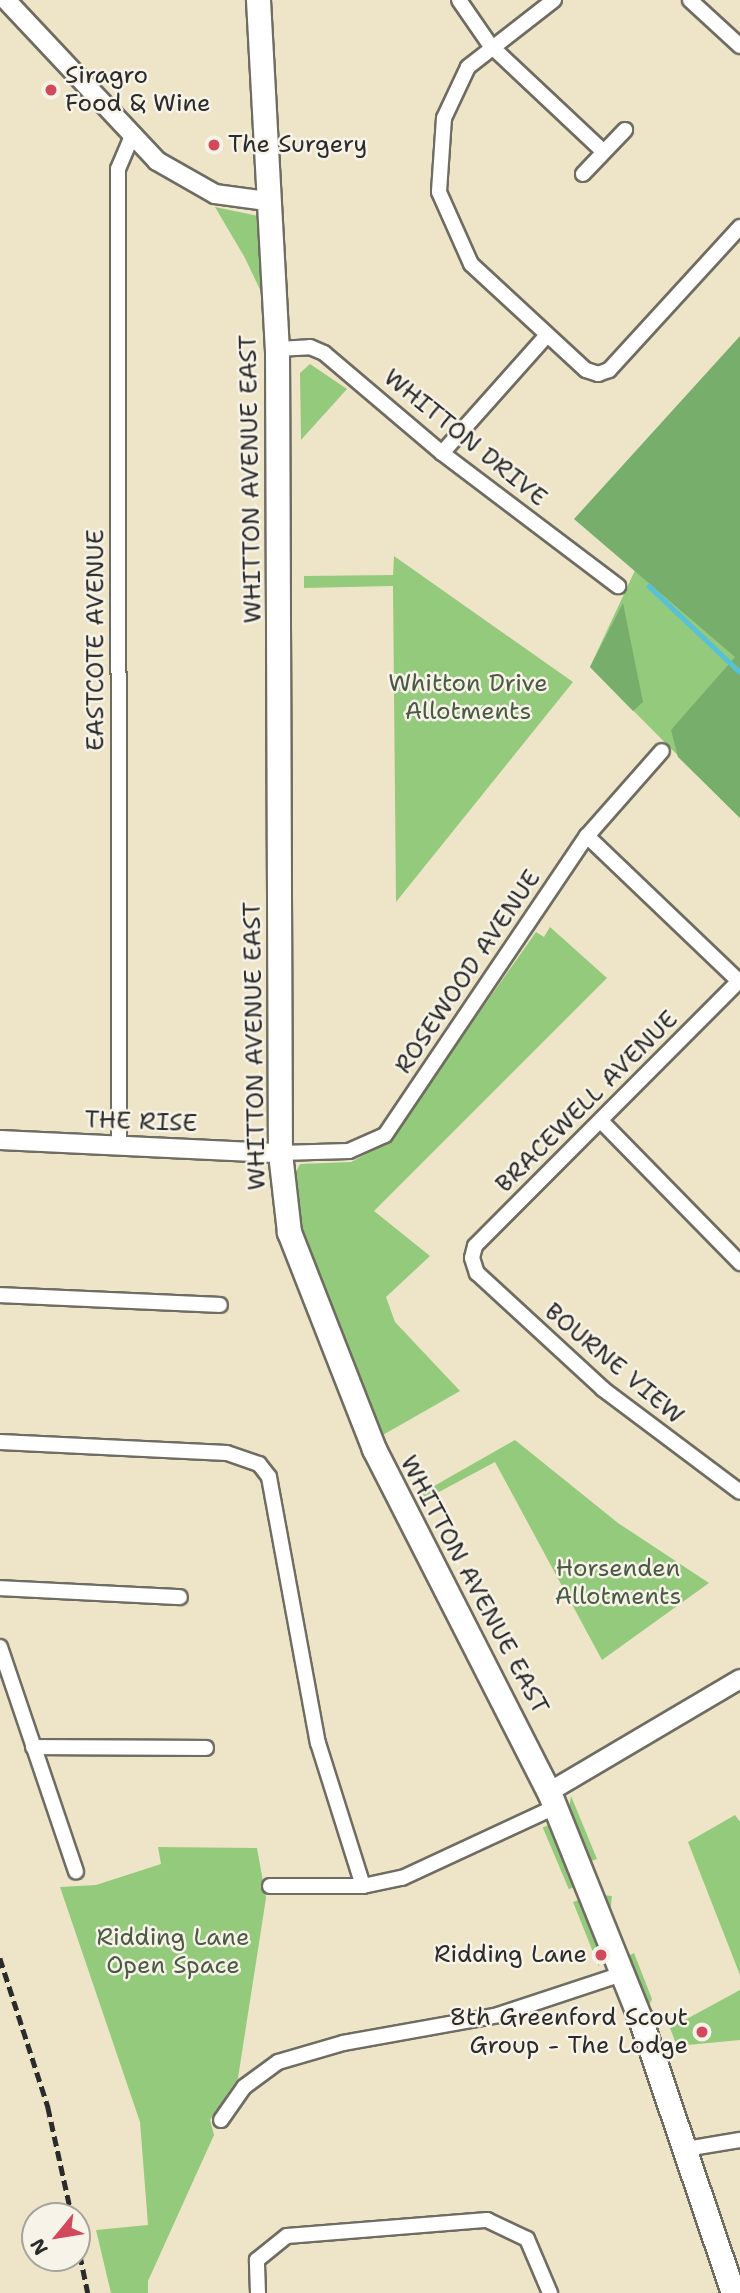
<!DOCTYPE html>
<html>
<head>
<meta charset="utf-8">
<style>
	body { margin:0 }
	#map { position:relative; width:740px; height:2293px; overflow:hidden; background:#eee5c8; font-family:"Shantell Sans",sans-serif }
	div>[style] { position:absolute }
	.green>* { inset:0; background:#94ca7c; transform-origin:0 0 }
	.forest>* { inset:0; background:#77ae6c }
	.stream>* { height:4.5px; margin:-2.25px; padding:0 2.25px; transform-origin:2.25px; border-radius:2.25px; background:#59c1d6 }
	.roads { filter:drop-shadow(2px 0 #6f6c62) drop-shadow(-2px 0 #6f6c62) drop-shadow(0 2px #6f6c62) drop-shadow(0 -2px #6f6c62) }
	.minor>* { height:14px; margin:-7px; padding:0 7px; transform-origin:7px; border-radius:7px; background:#fff }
	.tertiary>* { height:18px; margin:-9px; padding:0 9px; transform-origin:9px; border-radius:9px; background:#fff }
	.primary>* { height:23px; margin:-11.5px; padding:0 11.5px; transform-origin:11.5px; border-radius:11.5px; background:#fff }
	.rail>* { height:4.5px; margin-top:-2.25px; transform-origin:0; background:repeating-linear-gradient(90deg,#2b2b2b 0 10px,transparent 0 15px) }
	.dots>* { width:19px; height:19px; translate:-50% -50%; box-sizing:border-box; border:4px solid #f7f3e8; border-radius:50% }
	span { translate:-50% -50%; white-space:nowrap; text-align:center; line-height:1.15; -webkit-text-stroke:5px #f7f3e8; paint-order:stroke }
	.poi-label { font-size:24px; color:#2b2b2b }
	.left { translate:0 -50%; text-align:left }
	.right { translate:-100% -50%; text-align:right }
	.street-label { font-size:24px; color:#2b2b2b }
	.park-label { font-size:24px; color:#4a5b43 }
	.north { position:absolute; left:21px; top:2202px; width:70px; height:70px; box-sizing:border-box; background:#f7f3e8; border:2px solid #a5a39c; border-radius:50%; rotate:240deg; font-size:19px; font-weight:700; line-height:28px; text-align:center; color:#2b2b2b }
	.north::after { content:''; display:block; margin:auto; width:24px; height:32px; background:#d1495b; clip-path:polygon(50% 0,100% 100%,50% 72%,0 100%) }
</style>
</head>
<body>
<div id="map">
	<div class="green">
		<div style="clip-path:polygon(215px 207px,258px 216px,263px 296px,245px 258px)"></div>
		<div style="clip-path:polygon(740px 345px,740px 818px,590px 667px)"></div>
		<div style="clip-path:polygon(310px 364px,347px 389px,301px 440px,300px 373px)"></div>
		<div style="clip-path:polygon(394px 556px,573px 682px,396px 902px,393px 586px,304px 588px,304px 576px,393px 575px)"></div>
		<div style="clip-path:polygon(550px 927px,607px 978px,374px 1211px,430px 1256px,386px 1297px,395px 1322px,460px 1391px,381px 1436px,296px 1221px,291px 1181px,300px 1164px,351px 1162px,387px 1143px,536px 932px,544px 937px)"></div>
		<div style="clip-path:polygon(515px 1440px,618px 1523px,709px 1583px,602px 1660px,495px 1462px,424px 1500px,420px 1494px)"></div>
		<div style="clip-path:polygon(571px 1796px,597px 1859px,588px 1862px,568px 1814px)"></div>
		<div style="clip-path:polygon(735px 1815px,740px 1822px,740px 1975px,688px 1842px)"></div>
		<div style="left:551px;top:1824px;width:67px;height:9px;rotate:67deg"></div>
		<div style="clip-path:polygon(158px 1847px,257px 1848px,266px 1898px,238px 2078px,210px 2120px,214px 2135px,148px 2281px,148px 2293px,111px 2293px,96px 2230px,148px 2225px,140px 2122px,60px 1887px,96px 1885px,161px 1864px)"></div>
		<div style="left:602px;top:1895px;width:10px;height:60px;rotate:6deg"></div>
		<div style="clip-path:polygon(582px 1899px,601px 1943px,599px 1967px,573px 1902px)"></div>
		<div style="clip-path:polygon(634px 1953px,652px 1999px,647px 2010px,626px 1957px)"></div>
		<div style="clip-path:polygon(740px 1990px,740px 2040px,677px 2046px,670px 2028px)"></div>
	</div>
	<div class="forest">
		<div style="clip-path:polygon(740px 336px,740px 818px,678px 757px,671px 730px,735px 657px,574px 519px)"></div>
		<div style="clip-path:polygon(623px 603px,643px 702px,633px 711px,590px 667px)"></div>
	</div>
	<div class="stream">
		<div style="left:649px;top:586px;width:125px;rotate:43.4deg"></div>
	</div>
	<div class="roads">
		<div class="minor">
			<div style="left:459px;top:0;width:55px;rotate:55.4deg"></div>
			<div style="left:490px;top:45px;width:156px;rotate:43.2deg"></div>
			<div style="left:554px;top:0;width:109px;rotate:142.1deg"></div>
			<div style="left:468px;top:67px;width:56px;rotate:115.2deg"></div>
			<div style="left:444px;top:118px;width:74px;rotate:93.9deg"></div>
			<div style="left:439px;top:192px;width:79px;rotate:66deg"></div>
			<div style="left:471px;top:264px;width:156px;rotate:42.7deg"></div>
			<div style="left:586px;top:370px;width:13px;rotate:18deg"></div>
			<div style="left:598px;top:374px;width:12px;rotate:-20deg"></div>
			<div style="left:609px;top:370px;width:194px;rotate:-47.5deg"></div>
			<div style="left:690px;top:0;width:68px;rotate:42.6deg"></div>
			<div style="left:583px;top:174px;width:61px;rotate:-46.3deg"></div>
			<div style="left:277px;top:349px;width:33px;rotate:-3deg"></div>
			<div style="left:310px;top:347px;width:15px;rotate:23deg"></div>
			<div style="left:324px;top:353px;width:155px;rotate:40.3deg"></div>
			<div style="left:442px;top:453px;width:221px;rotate:37.1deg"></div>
			<div style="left:442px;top:453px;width:158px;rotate:-48.3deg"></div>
			<div style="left:587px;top:836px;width:211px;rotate:43.7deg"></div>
			<div style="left:739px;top:981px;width:374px;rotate:134.9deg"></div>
			<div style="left:475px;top:1246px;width:12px;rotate:104deg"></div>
			<div style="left:472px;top:1258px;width:16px;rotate:72deg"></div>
			<div style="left:477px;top:1273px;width:171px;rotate:42.6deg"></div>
			<div style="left:603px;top:1389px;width:171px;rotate:36.9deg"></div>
			<div style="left:601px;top:1121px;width:199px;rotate:45.6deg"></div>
			<div style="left:119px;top:1146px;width:977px;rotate:-90.06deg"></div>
			<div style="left:118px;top:169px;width:34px;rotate:-67deg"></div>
			<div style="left:280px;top:1153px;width:69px;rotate:-1.7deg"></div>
			<div style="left:349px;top:1151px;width:39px;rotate:-24deg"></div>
			<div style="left:385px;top:1135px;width:361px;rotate:-56deg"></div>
			<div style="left:587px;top:836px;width:113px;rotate:-48.6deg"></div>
			<div style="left:0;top:1295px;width:220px;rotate:2.6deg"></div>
			<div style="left:0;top:1442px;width:227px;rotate:2.8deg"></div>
			<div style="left:227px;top:1453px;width:34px;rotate:19deg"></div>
			<div style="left:259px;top:1464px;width:16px;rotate:52deg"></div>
			<div style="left:269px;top:1477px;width:270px;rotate:79.6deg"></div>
			<div style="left:318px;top:1743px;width:150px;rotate:72.5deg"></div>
			<div style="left:0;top:1588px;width:180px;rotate:2.9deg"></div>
			<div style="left:0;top:1647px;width:237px;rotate:71.3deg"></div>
			<div style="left:33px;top:1747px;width:173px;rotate:0.3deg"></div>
			<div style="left:270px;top:1886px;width:93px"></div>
			<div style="left:363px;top:1886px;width:40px;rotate:-12deg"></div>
			<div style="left:402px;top:1878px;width:169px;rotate:-24.9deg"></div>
			<div style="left:221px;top:2120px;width:40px;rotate:-55.1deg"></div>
			<div style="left:244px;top:2087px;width:42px;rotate:-36.3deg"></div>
			<div style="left:278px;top:2062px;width:68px;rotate:-16.3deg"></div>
			<div style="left:343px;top:2043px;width:158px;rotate:-10.2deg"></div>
			<div style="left:498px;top:2015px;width:131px;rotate:-18.3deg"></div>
			<div style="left:686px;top:2149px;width:55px;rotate:-9.5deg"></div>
			<div style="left:258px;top:2293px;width:33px;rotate:-92deg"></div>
			<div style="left:257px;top:2260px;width:38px;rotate:-39deg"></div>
			<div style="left:287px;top:2236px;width:201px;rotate:-4.6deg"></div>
			<div style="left:487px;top:2220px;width:44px;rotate:25.4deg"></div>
			<div style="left:527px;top:2239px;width:59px;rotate:66.9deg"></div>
		</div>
		<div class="tertiary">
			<div style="left:6px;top:0;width:221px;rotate:46.8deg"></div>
			<div style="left:157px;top:161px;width:67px;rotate:29.6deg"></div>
			<div style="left:215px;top:194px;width:52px;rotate:7.7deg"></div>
			<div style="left:0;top:1140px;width:280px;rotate:2.7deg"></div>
			<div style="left:549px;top:1792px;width:222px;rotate:-30.6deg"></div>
		</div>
		<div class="primary">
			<div style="left:258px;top:0;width:350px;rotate:86.9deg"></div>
			<div style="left:277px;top:349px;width:804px;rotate:89.79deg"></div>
			<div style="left:280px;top:1153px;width:80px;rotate:83.5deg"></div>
			<div style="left:289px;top:1232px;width:233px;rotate:68.6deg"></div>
			<div style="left:374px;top:1449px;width:385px;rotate:63deg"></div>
			<div style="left:549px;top:1792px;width:244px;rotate:68.1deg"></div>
			<div style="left:640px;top:2018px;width:290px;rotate:71.3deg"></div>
		</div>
	</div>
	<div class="rail">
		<div style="left:0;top:1958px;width:157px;rotate:72.1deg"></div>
		<div style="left:48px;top:2107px;width:112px;rotate:77.6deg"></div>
		<div style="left:77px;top:2240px;width:54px;rotate:78.3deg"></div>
	</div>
	<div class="dots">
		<div style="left:51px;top:90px;background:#d1495b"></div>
		<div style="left:214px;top:145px;background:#d1495b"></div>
		<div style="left:601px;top:1955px;background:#d1495b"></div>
		<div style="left:702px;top:2032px;background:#d1495b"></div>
	</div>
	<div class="poi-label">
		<span class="left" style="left:65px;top:90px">Siragro<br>Food &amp; Wine</span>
		<span class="left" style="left:228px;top:145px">The Surgery</span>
		<span class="right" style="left:587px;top:1955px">Ridding Lane</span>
		<span class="right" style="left:688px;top:2032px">8th Greenford Scout<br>Group - The Lodge</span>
	</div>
	<div class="street-label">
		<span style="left:465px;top:438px;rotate:39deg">WHITTON DRIVE</span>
		<span style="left:251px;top:479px;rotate:-91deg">WHITTON AVENUE EAST</span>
		<span style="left:96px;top:640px;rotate:-90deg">EASTCOTE AVENUE</span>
		<span style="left:468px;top:972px;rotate:-56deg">ROSEWOOD AVENUE</span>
		<span style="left:255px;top:1046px;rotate:-91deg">WHITTON AVENUE EAST</span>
		<span style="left:587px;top:1102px;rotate:-45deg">BRACEWELL AVENUE</span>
		<span style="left:141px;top:1122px;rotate:2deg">THE RISE</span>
		<span style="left:614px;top:1364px;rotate:40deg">BOURNE VIEW</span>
		<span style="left:474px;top:1585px;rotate:62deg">WHITTON AVENUE EAST</span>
	</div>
	<div class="park-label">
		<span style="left:468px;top:698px">Whitton Drive<br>Allotments</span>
		<span style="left:618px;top:1583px">Horsenden<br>Allotments</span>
		<span style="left:173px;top:1952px">Ridding Lane<br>Open Space</span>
	</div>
	<div class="north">N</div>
</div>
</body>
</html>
